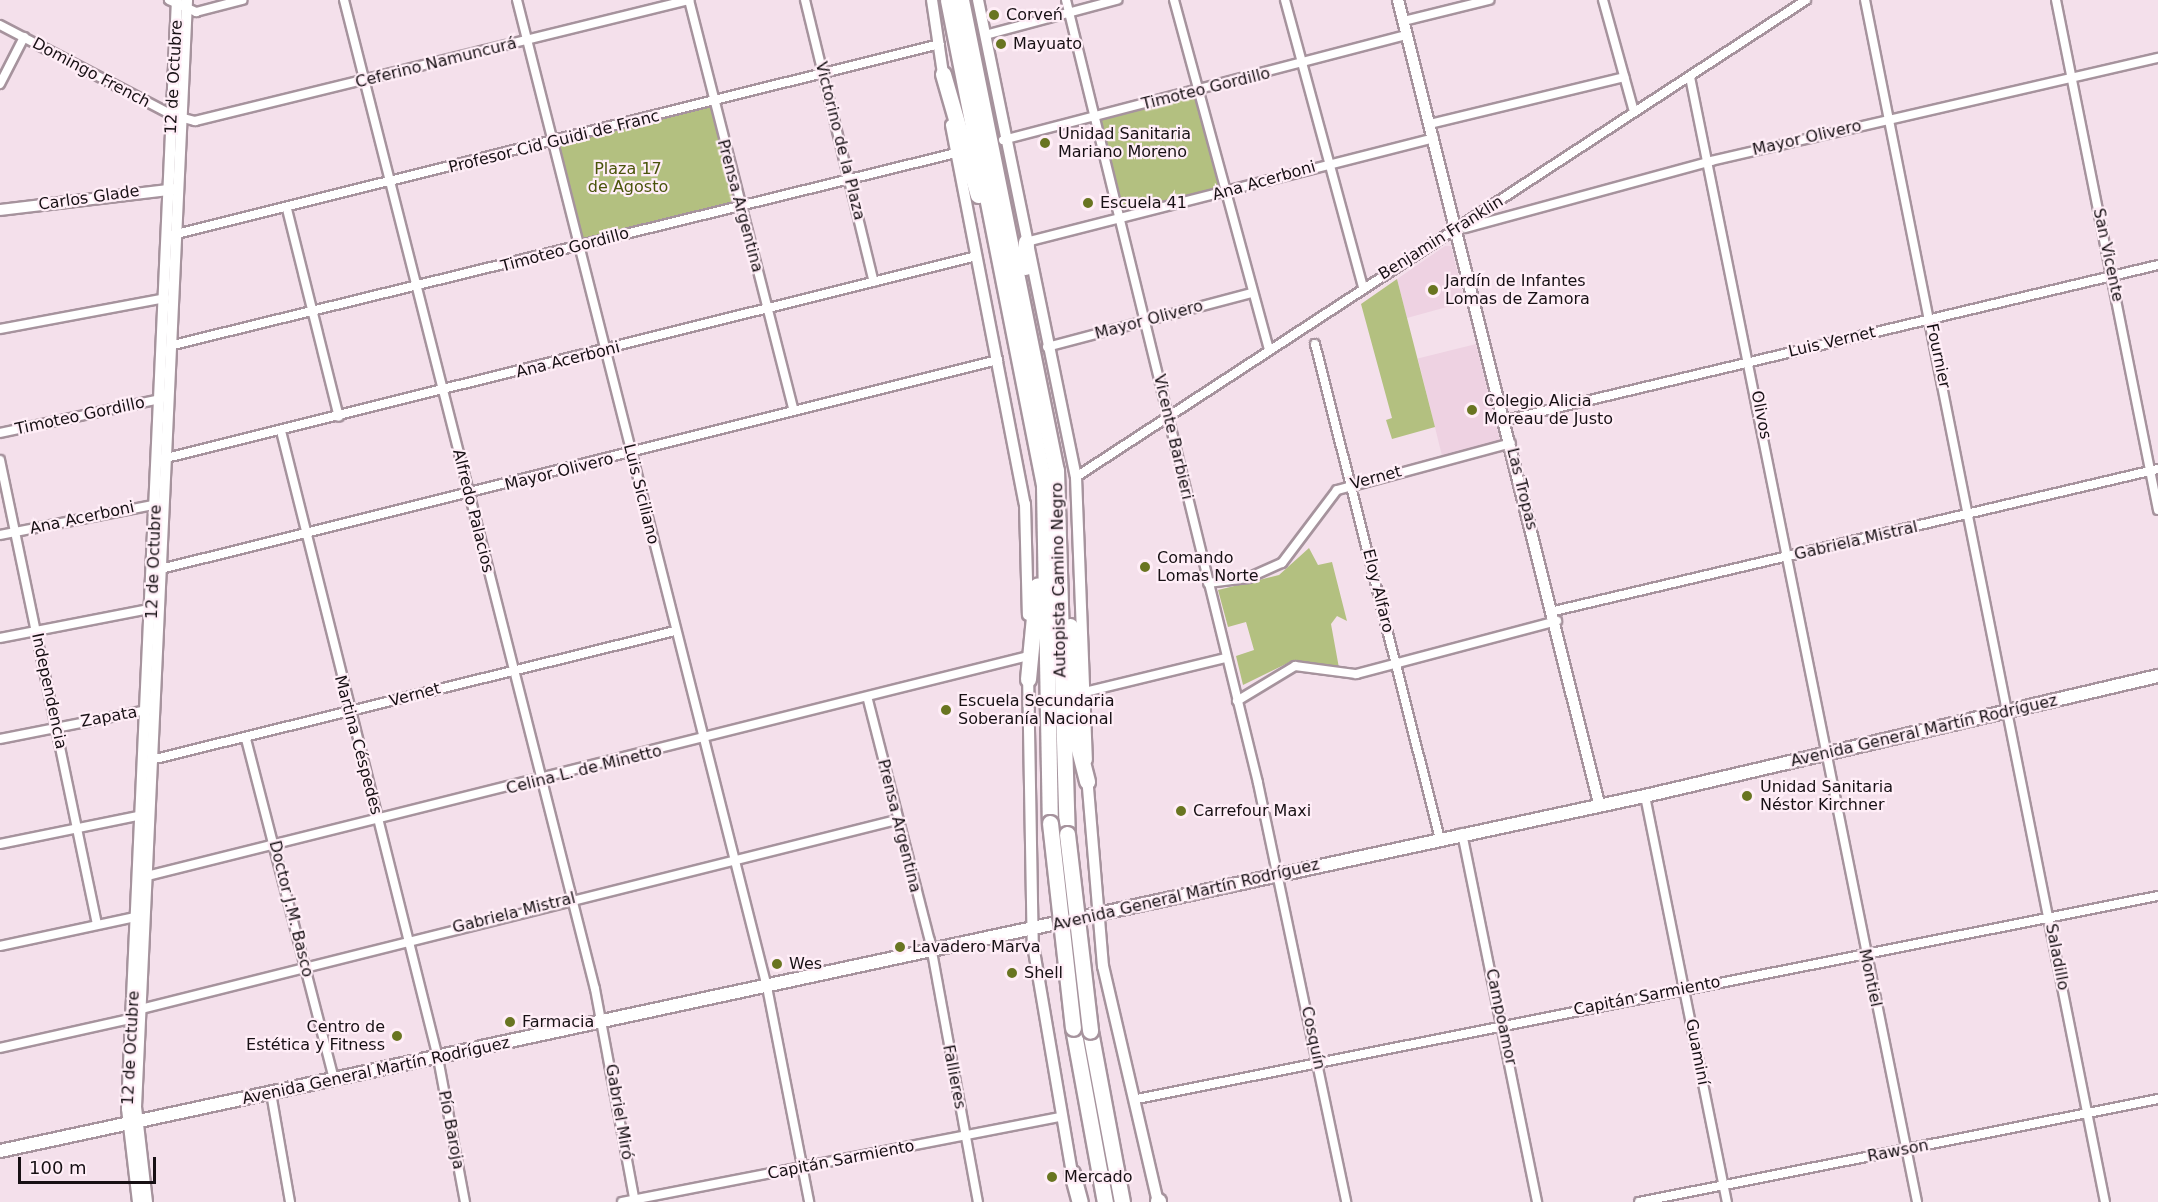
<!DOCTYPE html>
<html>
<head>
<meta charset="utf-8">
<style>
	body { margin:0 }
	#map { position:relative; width:2158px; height:1202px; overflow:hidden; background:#f4e0eb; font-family:"DejaVu Sans",sans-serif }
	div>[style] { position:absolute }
	.built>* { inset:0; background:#eed2e2; transform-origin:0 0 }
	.green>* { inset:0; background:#b3c080; transform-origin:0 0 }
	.roads { filter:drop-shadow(2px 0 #a6939d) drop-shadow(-2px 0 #a6939d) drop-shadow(0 2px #a6939d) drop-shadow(0 -2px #a6939d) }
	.minor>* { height:8px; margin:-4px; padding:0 4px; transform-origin:4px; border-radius:4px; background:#fff }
	.tertiary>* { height:10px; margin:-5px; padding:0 5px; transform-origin:5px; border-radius:5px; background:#fff }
	.secondary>* { height:12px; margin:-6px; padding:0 6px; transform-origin:6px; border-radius:6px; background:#fff }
	.motorway>* { height:15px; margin:-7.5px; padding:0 7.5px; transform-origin:7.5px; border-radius:7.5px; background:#fff }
	.bridges { filter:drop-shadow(2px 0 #a6939d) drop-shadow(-2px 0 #a6939d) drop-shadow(0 2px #a6939d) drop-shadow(0 -2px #a6939d) }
	.motorway-bridge>* { height:15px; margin:-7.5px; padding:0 7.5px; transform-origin:7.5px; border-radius:7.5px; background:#fff }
	.dots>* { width:16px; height:16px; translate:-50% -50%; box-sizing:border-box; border:3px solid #ffeef7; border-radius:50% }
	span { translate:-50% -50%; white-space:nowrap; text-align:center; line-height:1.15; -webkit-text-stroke:4.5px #ffeef7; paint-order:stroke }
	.poi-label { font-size:16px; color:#171014 }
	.left { translate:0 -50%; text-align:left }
	.right { translate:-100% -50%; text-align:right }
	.street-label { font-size:16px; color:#171014 }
	.park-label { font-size:16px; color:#4a540b }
	.scale { position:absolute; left:18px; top:1157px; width:138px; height:27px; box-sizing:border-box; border:3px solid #171014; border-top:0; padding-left:8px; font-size:18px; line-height:21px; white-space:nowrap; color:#171014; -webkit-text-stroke:4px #ffeef7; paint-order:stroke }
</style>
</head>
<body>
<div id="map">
	<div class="built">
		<div style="clip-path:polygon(1445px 246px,1451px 246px,1465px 302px,1407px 318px,1397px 279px)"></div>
		<div style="left:1476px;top:344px;width:102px;height:60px;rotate:76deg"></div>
	</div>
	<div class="green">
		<div style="left:1197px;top:92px;width:105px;height:105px;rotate:75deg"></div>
		<div style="left:714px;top:102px;width:105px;height:166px;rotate:76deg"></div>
		<div style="clip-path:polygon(1397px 279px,1435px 427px,1392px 439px,1386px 420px,1392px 418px,1361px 304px)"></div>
		<div style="clip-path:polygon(1309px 548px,1318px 565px,1332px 562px,1347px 621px,1337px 616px,1331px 624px,1339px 668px,1290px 662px,1243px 685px,1236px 656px,1254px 650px,1246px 622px,1228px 627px,1218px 590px,1279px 575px)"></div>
	</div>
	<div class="roads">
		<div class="minor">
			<div style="left:169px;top:0;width:30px;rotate:24deg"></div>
			<div style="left:196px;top:12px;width:48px;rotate:-14.6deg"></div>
			<div style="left:344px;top:0;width:1020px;rotate:75.76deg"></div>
			<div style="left:595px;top:989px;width:217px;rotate:79.4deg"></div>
			<div style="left:517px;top:0;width:1018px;rotate:75.79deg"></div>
			<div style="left:767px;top:987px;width:219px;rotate:78.9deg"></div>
			<div style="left:689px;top:0;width:424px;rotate:75.7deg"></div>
			<div style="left:805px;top:0;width:290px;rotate:76.3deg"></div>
			<div style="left:1066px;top:0;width:806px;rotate:76.22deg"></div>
			<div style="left:1258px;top:783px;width:428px;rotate:78.1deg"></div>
			<div style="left:1174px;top:0;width:363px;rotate:74.8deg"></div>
			<div style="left:1285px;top:0;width:297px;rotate:74.8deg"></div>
			<div style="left:1603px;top:0;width:116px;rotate:74.5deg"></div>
			<div style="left:1865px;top:0;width:1226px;rotate:78.71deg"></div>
			<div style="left:2056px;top:0;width:520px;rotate:78.69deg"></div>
			<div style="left:1404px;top:21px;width:88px;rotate:-13.9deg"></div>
			<div style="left:0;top:25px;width:194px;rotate:27.6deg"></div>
			<div style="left:172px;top:115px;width:24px;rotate:15deg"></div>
			<div style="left:195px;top:121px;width:509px;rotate:-13.76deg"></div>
			<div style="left:985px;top:35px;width:137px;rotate:-14.9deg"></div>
			<div style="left:1690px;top:77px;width:1148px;rotate:78.59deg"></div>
			<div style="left:0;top:84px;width:53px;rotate:-62.9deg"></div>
			<div style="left:1430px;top:124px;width:200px;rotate:-13.6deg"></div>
			<div style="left:1003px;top:140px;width:417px;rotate:-14.6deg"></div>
			<div style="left:287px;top:209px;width:214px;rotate:76deg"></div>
			<div style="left:1465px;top:228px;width:255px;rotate:-15.2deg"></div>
			<div style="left:1711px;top:161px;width:459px;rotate:-13deg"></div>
			<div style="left:172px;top:235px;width:791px;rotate:-13.97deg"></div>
			<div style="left:1026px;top:242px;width:421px;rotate:-14.3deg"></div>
			<div style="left:0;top:329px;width:168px;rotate:-10.6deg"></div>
			<div style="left:1315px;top:344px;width:511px;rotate:75.83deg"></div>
			<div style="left:173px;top:345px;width:806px;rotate:-13.78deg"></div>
			<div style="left:1047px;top:347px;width:211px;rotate:-14.8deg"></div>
			<div style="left:1506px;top:420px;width:670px;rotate:-13.37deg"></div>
			<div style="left:281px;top:431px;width:646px;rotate:75.94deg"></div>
			<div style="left:438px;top:1058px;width:147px;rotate:79.4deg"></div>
			<div style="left:0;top:433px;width:164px;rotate:-12deg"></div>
			<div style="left:162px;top:459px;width:840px;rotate:-13.99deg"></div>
			<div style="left:0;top:460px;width:473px;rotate:78.2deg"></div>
			<div style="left:1076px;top:477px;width:872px;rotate:-33.16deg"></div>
			<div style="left:0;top:535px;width:161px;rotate:-11.1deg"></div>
			<div style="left:157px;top:570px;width:867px;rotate:-14.02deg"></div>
			<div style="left:1208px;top:583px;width:40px;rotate:-7.1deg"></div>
			<div style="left:1248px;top:578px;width:37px;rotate:-24deg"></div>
			<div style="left:1282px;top:563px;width:91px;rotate:-53deg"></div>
			<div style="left:1337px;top:490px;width:180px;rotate:-15.1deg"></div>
			<div style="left:1554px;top:611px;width:620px;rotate:-13.23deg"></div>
			<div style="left:0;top:638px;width:157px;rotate:-11deg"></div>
			<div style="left:1085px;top:692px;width:145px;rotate:-13.6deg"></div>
			<div style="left:868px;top:700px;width:249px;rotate:75.6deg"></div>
			<div style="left:930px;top:941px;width:265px;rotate:79.6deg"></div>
			<div style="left:1237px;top:701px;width:68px;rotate:-31.1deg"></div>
			<div style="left:1295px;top:666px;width:62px;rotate:7.5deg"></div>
			<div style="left:1356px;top:674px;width:208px;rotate:-14.8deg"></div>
			<div style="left:0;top:739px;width:150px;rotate:-11.2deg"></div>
			<div style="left:246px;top:739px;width:352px;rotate:75.5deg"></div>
			<div style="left:155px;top:759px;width:536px;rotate:-13.83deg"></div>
			<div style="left:1645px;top:796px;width:414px;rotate:78.6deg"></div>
			<div style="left:1462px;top:833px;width:377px;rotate:78.5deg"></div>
			<div style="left:0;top:844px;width:146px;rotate:-11.5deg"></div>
			<div style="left:143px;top:877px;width:912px;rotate:-14.02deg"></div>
			<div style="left:0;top:946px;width:143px;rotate:-12.1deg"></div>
			<div style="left:137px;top:1010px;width:782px;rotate:-14.05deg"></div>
			<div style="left:0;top:1048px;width:137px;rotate:-12.6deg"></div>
			<div style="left:271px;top:1093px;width:111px;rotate:80.1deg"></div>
			<div style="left:1137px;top:1099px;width:1041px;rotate:-11.25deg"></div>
			<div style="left:622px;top:1202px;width:445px;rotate:-11deg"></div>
			<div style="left:1639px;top:1202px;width:529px;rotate:-11.22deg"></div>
		</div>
		<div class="tertiary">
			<div style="left:932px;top:0;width:81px;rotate:81.5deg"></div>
			<div style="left:978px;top:0;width:487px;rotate:78.4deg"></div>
			<div style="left:1076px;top:477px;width:283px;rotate:87.8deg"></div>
			<div style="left:1398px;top:0;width:829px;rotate:75.96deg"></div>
			<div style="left:951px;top:125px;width:386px;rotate:79deg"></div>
			<div style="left:1025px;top:504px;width:111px;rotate:88.5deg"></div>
			<div style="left:0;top:210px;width:177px;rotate:-6.8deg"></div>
			<div style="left:1028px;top:672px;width:273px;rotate:89deg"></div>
			<div style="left:1033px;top:945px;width:236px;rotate:80.3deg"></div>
			<div style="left:1087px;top:776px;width:191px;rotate:85.2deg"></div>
			<div style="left:1103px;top:966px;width:242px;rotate:76.9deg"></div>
			<div style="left:138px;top:1202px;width:94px;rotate:-96.7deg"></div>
			<div style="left:127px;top:1109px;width:1110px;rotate:-87.42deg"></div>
			<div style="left:147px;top:1202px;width:96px;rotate:-96.6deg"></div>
			<div style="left:136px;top:1107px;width:1108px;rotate:-87.36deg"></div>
		</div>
		<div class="secondary">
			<div style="left:0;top:1151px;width:1683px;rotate:-12.18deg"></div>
			<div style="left:1645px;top:796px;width:527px;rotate:-13.17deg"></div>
		</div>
		<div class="motorway">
			<div style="left:948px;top:0;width:495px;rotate:78.8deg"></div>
			<div style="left:1044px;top:486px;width:337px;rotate:89deg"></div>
			<div style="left:961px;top:0;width:480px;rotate:78.6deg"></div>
			<div style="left:1056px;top:470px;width:364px;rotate:88.3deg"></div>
			<div style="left:943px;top:74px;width:126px;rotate:73.9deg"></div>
			<div style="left:1025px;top:267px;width:25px;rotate:-88deg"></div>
			<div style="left:1070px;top:626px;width:108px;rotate:87.3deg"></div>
			<div style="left:1075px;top:734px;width:49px;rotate:75.7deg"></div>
			<div style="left:1028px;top:679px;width:94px;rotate:-84.5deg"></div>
			<div style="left:1073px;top:1028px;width:177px;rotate:79.6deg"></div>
			<div style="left:1090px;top:1031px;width:174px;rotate:79.4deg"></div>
			<div style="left:1072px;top:1173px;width:30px;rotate:75deg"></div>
			<div style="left:1158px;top:1202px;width:1px;rotate:-90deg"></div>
		</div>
	</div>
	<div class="bridges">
		<div class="motorway-bridge">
			<div style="left:1050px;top:823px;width:206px;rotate:83.6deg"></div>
			<div style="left:1067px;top:834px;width:198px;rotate:83.3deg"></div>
		</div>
	</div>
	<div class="dots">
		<div style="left:994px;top:15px;background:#697521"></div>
		<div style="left:1001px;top:44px;background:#697521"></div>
		<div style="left:1045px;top:143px;background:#697521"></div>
		<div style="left:1088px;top:203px;background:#697521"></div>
		<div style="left:1433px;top:290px;background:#697521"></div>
		<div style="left:1472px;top:410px;background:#697521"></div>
		<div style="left:1145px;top:567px;background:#697521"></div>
		<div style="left:946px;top:710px;background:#697521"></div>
		<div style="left:1747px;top:796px;background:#697521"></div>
		<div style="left:1181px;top:811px;background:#697521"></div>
		<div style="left:900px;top:947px;background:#697521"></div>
		<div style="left:777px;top:964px;background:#697521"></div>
		<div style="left:1012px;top:973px;background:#697521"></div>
		<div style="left:510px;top:1022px;background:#697521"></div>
		<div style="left:397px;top:1036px;background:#697521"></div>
		<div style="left:1052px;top:1177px;background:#697521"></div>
	</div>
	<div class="poi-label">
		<span class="left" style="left:1006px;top:15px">Corveń</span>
		<span class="left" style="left:1013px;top:44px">Mayuato</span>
		<span class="left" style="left:1058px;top:143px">Unidad Sanitaria<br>Mariano Moreno</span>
		<span class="left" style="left:1100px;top:203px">Escuela 41</span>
		<span class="left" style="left:1445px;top:290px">Jardín de Infantes<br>Lomas de Zamora</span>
		<span class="left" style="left:1484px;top:410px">Colegio Alicia<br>Moreau de Justo</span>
		<span class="left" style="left:1157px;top:567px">Comando<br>Lomas Norte</span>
		<span class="left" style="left:958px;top:710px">Escuela Secundaria<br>Soberanía Nacional</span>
		<span class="left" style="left:1760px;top:796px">Unidad Sanitaria<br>Néstor Kirchner</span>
		<span class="left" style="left:1193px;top:811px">Carrefour Maxi</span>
		<span class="left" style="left:912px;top:947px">Lavadero Marva</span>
		<span class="left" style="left:789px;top:964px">Wes</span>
		<span class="left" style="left:1024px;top:973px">Shell</span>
		<span class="left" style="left:522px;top:1022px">Farmacia</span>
		<span class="right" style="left:385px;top:1036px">Centro de<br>Estética y Fitness</span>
		<span class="left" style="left:1064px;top:1177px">Mercado</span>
	</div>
	<div class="street-label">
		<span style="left:436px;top:63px;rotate:-14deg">Ceferino Namuncurá</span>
		<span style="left:91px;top:73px;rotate:28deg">Domingo French</span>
		<span style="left:174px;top:77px;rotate:-87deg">12 de Octubre</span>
		<span style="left:1206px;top:89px;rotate:-14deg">Timoteo Gordillo</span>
		<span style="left:1807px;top:138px;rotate:-13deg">Mayor Olivero</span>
		<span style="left:840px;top:141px;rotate:76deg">Victorino de la Plaza</span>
		<span style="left:554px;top:142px;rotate:-14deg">Profesor Cid Guidi de Franc</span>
		<span style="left:1264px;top:181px;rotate:-16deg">Ana Acerboni</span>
		<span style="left:89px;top:198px;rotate:-8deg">Carlos Glade</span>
		<span style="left:740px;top:206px;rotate:75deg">Prensa Argentina</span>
		<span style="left:1441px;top:238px;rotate:-32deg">Benjamin Franklin</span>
		<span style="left:565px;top:250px;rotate:-15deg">Timoteo Gordillo</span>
		<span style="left:2108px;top:255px;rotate:78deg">San Vicente</span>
		<span style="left:1149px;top:320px;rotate:-15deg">Mayor Olivero</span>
		<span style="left:1832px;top:342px;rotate:-13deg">Luis Vernet</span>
		<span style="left:1938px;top:356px;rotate:78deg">Fournier</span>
		<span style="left:568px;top:360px;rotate:-14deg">Ana Acerboni</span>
		<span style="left:1761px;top:415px;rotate:79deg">Olivos</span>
		<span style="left:80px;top:416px;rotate:-12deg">Timoteo Gordillo</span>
		<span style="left:1173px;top:437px;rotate:77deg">Vicente Barbieri</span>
		<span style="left:559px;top:472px;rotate:-14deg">Mayor Olivero</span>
		<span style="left:1376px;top:478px;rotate:-15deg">Vernet</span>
		<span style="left:1522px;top:489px;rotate:76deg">Las Tropas</span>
		<span style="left:641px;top:494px;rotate:76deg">Luis Siciliano</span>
		<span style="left:473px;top:511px;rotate:76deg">Alfredo Palacios</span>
		<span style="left:82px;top:518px;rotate:-12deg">Ana Acerboni</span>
		<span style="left:1856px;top:541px;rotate:-13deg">Gabriela Mistral</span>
		<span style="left:154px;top:562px;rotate:-88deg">12 de Octubre</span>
		<span style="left:1059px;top:580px;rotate:-91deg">Autopista Camino Negro</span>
		<span style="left:1378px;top:591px;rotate:76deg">Eloy Alfaro</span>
		<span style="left:49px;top:691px;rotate:78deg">Independencia</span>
		<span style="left:415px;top:695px;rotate:-15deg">Vernet</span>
		<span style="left:109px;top:717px;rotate:-10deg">Zapata</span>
		<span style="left:1924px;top:731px;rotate:-13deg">Avenida General Martín Rodríguez</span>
		<span style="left:358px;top:745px;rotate:75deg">Martina Céspedes</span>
		<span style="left:584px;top:770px;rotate:-14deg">Celina L. de Minetto</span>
		<span style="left:899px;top:826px;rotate:76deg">Prensa Argentina</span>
		<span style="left:1186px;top:895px;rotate:-13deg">Avenida General Martín Rodríguez</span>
		<span style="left:291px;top:909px;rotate:76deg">Doctor J.M. Basco</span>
		<span style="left:514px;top:913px;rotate:-14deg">Gabriela Mistral</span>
		<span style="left:2057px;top:957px;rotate:79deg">Saladillo</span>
		<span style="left:1870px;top:978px;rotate:78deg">Montiel</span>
		<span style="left:1647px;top:996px;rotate:-11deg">Capitán Sarmiento</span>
		<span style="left:1501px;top:1017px;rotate:78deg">Campoamor</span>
		<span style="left:1313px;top:1038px;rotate:78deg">Cosquín</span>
		<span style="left:131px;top:1048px;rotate:-87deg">12 de Octubre</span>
		<span style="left:1697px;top:1052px;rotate:79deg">Guaminí</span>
		<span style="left:376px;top:1071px;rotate:-12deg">Avenida General Martín Rodríguez</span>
		<span style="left:954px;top:1077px;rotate:79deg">Fallieres</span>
		<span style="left:619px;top:1112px;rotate:80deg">Gabriel Miró</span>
		<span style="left:451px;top:1130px;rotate:79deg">Pío Baroja</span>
		<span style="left:1898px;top:1151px;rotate:-11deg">Rawson</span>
		<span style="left:841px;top:1160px;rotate:-11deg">Capitán Sarmiento</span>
	</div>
	<div class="park-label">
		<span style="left:628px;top:178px">Plaza 17<br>de Agosto</span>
	</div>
	<div class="scale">100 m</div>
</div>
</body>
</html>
